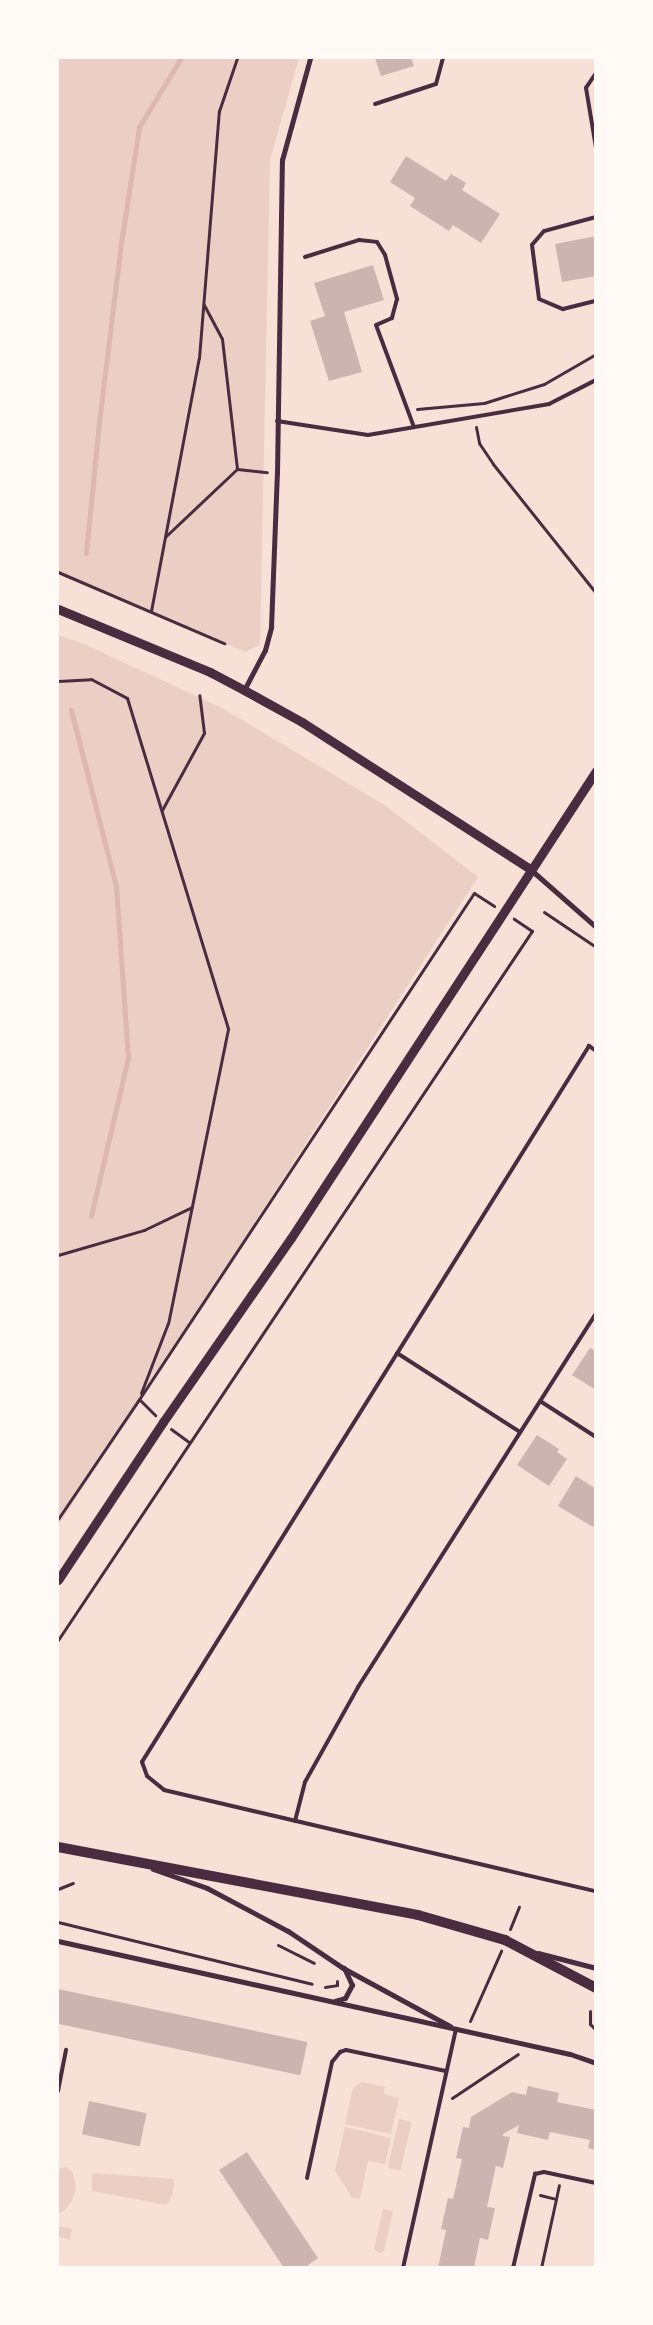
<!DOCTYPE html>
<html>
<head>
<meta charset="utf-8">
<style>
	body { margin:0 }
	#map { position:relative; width:653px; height:2325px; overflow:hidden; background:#f7e1d7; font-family:"DM Sans",sans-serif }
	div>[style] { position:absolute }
	.green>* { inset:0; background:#ebcfc5; transform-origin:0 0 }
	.stream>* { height:5px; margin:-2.5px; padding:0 2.5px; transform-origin:2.5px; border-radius:2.5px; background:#dcb8b0 }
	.building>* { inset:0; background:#ccb4b1; transform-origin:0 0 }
	.path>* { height:3px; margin:-1.5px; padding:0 1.5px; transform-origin:1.5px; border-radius:1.5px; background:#4a2c40 }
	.service>* { height:4px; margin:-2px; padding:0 2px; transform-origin:2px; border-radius:2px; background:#4a2c40 }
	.minor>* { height:5px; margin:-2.5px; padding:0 2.5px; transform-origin:2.5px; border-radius:2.5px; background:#4a2c40 }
	.tertiary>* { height:9px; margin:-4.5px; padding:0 4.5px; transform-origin:4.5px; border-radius:4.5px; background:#4a2c40 }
	.secondary>* { height:10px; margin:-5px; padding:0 5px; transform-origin:5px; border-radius:5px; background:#4a2c40 }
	span { translate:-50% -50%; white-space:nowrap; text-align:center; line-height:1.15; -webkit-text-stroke:5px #fffaf5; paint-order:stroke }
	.frame { position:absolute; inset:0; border:59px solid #fffaf5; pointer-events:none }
</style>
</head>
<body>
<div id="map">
	<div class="green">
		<div style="clip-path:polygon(58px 58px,299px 58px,270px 160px,260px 645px,245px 652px,58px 573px)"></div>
		<div style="clip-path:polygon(58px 635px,84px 644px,222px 708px,386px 806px,478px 877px,58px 1526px)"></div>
		<div style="clip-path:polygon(362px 2082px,385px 2087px,384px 2094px,399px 2098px,391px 2134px,345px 2124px,353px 2088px)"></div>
		<div style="left:399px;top:2119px;width:13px;height:50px;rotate:13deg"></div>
		<div style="clip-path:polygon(345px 2127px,391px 2138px,385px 2164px,368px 2161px,360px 2199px,352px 2198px,335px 2171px)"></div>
		<div style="clip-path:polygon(66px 2167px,73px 2173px,76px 2189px,71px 2203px,64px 2211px,58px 2214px,58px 2176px,59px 2169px)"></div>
		<div style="clip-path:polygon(92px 2173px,174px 2179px,173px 2194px,167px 2205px,92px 2191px)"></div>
		<div style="clip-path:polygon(383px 2209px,393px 2211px,384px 2251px,379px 2253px,374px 2249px)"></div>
		<div style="clip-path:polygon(58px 2226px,72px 2229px,70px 2240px,58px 2237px)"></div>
	</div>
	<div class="stream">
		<div style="left:86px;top:553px;width:132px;rotate:-84.3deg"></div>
		<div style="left:99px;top:422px;width:173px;rotate:-83deg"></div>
		<div style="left:120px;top:250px;width:124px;rotate:-81.2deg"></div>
		<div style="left:139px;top:127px;width:81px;rotate:-58.7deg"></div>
		<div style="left:71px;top:710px;width:182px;rotate:75.7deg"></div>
		<div style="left:116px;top:886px;width:172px;rotate:86deg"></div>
		<div style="left:128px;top:1058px;width:162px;rotate:103.2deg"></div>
	</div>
	<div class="building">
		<div style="clip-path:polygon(375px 58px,411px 58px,414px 66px,381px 76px)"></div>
		<div style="clip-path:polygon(406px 156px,446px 181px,451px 174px,466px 183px,462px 190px,500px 214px,481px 243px,453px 225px,449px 231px,410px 206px,415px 198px,390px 182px)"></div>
		<div style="clip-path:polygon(596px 236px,596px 276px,562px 282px,555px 244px)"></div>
		<div style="clip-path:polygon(373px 265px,384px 300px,344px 312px,362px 372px,329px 381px,310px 321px,325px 316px,314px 283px)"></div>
		<div style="clip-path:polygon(590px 1348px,596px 1351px,596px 1390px,572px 1375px)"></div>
		<div style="clip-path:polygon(537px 1435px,559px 1449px,557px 1452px,567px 1459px,549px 1486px,517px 1465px)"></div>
		<div style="clip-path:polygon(576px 1476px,596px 1489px,596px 1523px,593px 1527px,558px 1506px)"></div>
		<div style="left:58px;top:1989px;width:255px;height:34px;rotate:12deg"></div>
		<div style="clip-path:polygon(528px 2086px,559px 2093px,557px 2102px,596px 2110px,596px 2150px,588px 2148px,590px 2140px,550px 2132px,548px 2140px,517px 2133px,519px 2125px,503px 2134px,503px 2136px,510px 2137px,503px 2168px,496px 2166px,487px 2207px,495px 2208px,488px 2240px,480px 2238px,474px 2268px,438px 2268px,446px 2230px,441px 2229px,448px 2198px,453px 2199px,462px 2159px,456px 2158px,463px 2127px,469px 2128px,471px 2117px,512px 2092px,526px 2095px)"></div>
		<div style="left:89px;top:2101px;width:59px;height:34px;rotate:12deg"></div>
		<div style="clip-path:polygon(247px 2152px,318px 2258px,304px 2268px,284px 2268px,219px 2170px)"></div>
	</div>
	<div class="path">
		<div style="left:204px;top:305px;width:38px;rotate:62deg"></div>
		<div style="left:222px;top:339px;width:131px;rotate:83.4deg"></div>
		<div style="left:417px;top:409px;width:67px;rotate:-5.1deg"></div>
		<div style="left:484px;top:403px;width:63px;rotate:-17.6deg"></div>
		<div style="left:544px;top:384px;width:60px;rotate:-30deg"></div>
		<div style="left:476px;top:427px;width:16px;rotate:79deg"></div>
		<div style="left:479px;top:443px;width:25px;rotate:56deg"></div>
		<div style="left:493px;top:464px;width:165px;rotate:51.4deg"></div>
		<div style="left:165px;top:537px;width:99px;rotate:-43.4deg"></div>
		<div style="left:237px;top:469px;width:30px;rotate:6deg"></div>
		<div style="left:58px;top:572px;width:181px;rotate:23.2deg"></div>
		<div style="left:151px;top:611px;width:258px;rotate:-79.3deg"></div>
		<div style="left:199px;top:358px;width:248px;rotate:-85.4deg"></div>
		<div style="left:219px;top:111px;width:56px;rotate:-71.2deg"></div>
		<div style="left:58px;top:681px;width:33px;rotate:-3deg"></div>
		<div style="left:91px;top:679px;width:41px;rotate:27.8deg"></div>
		<div style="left:127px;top:698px;width:346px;rotate:73deg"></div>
		<div style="left:228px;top:1029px;width:300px;rotate:101.5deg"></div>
		<div style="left:168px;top:1323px;width:75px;rotate:111.1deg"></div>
		<div style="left:162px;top:810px;width:88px;rotate:-61.4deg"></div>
		<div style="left:204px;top:733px;width:38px;rotate:-97deg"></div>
		<div style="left:544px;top:912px;width:63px;rotate:33.9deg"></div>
		<div style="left:58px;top:1255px;width:90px;rotate:-16.2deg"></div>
		<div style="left:144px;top:1230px;width:53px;rotate:-25.6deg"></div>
		<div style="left:139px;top:1399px;width:23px;rotate:45deg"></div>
		<div style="left:171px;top:1429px;width:22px;rotate:36deg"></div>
		<div style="left:58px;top:1519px;width:143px;rotate:-55.9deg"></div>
		<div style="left:138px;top:1401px;width:609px;rotate:-56.52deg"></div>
		<div style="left:474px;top:893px;width:24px;rotate:33deg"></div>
		<div style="left:58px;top:1640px;width:853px;rotate:-56.24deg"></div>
		<div style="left:532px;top:931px;width:22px;rotate:-146deg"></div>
		<div style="left:58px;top:1889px;width:16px;rotate:-22deg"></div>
		<div style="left:58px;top:1922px;width:261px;rotate:13.7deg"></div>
		<div style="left:510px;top:1929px;width:24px;rotate:-68deg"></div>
		<div style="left:278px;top:1945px;width:40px;rotate:26.6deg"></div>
		<div style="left:325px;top:1987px;width:12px;rotate:-9deg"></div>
		<div style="left:337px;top:1985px;width:4px;rotate:-90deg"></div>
		<div style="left:590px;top:2011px;width:13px;rotate:90deg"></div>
		<div style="left:590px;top:2024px;width:8px;rotate:45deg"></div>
		<div style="left:470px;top:2021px;width:77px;rotate:-66.1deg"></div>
		<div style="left:452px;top:2098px;width:79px;rotate:-33.7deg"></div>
		<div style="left:540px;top:2195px;width:16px;rotate:14deg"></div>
		<div style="left:556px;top:2199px;width:71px;rotate:102.3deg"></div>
		<div style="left:556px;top:2199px;width:14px;rotate:-78deg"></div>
	</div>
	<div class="service">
		<div style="left:596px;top:73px;width:18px;rotate:124deg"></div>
		<div style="left:586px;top:88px;width:61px;rotate:80.5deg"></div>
		<div style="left:375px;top:104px;width:64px;rotate:-18.2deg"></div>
		<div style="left:436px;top:84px;width:27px;rotate:-75deg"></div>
		<div style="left:596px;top:217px;width:54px;rotate:164.9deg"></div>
		<div style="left:544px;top:231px;width:18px;rotate:131deg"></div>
		<div style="left:532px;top:245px;width:54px;rotate:82.6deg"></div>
		<div style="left:539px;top:299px;width:26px;rotate:23deg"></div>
		<div style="left:563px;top:309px;width:34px;rotate:-14deg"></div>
		<div style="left:305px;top:257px;width:57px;rotate:-17.5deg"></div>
		<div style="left:359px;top:240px;width:18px;rotate:6deg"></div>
		<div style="left:377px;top:242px;width:15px;rotate:58deg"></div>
		<div style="left:385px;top:255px;width:46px;rotate:74.7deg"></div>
		<div style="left:397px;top:299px;width:20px;rotate:105deg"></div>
		<div style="left:392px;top:318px;width:17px;rotate:156deg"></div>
		<div style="left:376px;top:325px;width:109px;rotate:69.6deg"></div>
		<div style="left:277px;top:421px;width:92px;rotate:8.7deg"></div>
		<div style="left:368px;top:435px;width:184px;rotate:-9.7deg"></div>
		<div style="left:549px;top:404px;width:53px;rotate:-27.1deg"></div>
		<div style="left:596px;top:1051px;width:9px;rotate:-144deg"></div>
		<div style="left:589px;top:1046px;width:844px;rotate:121.98deg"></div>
		<div style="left:142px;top:1762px;width:15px;rotate:70deg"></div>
		<div style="left:147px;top:1776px;width:22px;rotate:39deg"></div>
		<div style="left:164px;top:1790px;width:444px;rotate:13.2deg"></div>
		<div style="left:397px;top:1353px;width:146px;rotate:32.7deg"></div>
		<div style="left:540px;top:1401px;width:67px;rotate:32.7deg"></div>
		<div style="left:295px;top:1821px;width:40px;rotate:-75.6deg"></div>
		<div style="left:305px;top:1782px;width:109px;rotate:-60.8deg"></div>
		<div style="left:358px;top:1687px;width:443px;rotate:-57.5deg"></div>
		<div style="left:58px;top:2091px;width:42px;rotate:-79deg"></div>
		<div style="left:307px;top:2178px;width:119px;rotate:-77.8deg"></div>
		<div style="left:332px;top:2062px;width:13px;rotate:-51deg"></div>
		<div style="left:340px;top:2052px;width:6px;rotate:-18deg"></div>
		<div style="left:346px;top:2050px;width:102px;rotate:11.9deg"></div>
		<div style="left:403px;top:2268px;width:245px;rotate:-77.5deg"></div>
		<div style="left:513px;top:2268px;width:97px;rotate:-76.8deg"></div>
		<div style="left:535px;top:2174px;width:9px;rotate:-13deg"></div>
		<div style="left:544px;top:2172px;width:53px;rotate:11.9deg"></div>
	</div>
	<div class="minor">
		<div style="left:244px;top:690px;width:45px;rotate:-62.3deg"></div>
		<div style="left:265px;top:650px;width:24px;rotate:-75deg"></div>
		<div style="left:271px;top:627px;width:154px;rotate:-87.8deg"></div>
		<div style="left:277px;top:473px;width:313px;rotate:-89.1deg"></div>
		<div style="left:282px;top:160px;width:106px;rotate:-74.6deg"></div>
		<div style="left:530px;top:869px;width:88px;rotate:41.3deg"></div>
		<div style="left:153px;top:1869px;width:57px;rotate:19.4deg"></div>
		<div style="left:207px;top:1888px;width:92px;rotate:28deg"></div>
		<div style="left:288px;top:1931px;width:66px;rotate:33.9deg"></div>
		<div style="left:343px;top:1968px;width:122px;rotate:28.5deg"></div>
		<div style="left:58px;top:1941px;width:524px;rotate:12.45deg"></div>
		<div style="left:570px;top:2054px;width:28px;rotate:19deg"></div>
		<div style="left:538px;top:1953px;width:60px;rotate:14.5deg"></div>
		<div style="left:335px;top:2001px;width:10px;rotate:-17deg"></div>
		<div style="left:345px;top:1998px;width:15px;rotate:-62deg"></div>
		<div style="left:352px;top:1985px;width:19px;rotate:-115deg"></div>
	</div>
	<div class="tertiary">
		<div style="left:58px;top:609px;width:165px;rotate:22.5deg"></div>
		<div style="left:210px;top:672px;width:38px;rotate:28deg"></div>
		<div style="left:244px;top:690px;width:66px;rotate:28.9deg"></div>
		<div style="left:302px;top:722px;width:271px;rotate:32.8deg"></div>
		<div style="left:58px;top:1580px;width:190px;rotate:-56.4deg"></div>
		<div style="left:163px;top:1422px;width:224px;rotate:-55.2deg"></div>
		<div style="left:291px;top:1238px;width:558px;rotate:-56.85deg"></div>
	</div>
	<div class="secondary">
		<div style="left:58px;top:1847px;width:366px;rotate:10.7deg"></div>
		<div style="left:418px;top:1915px;width:91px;rotate:16deg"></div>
		<div style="left:505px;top:1940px;width:103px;rotate:27.8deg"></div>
	</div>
	<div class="frame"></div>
</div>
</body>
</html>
